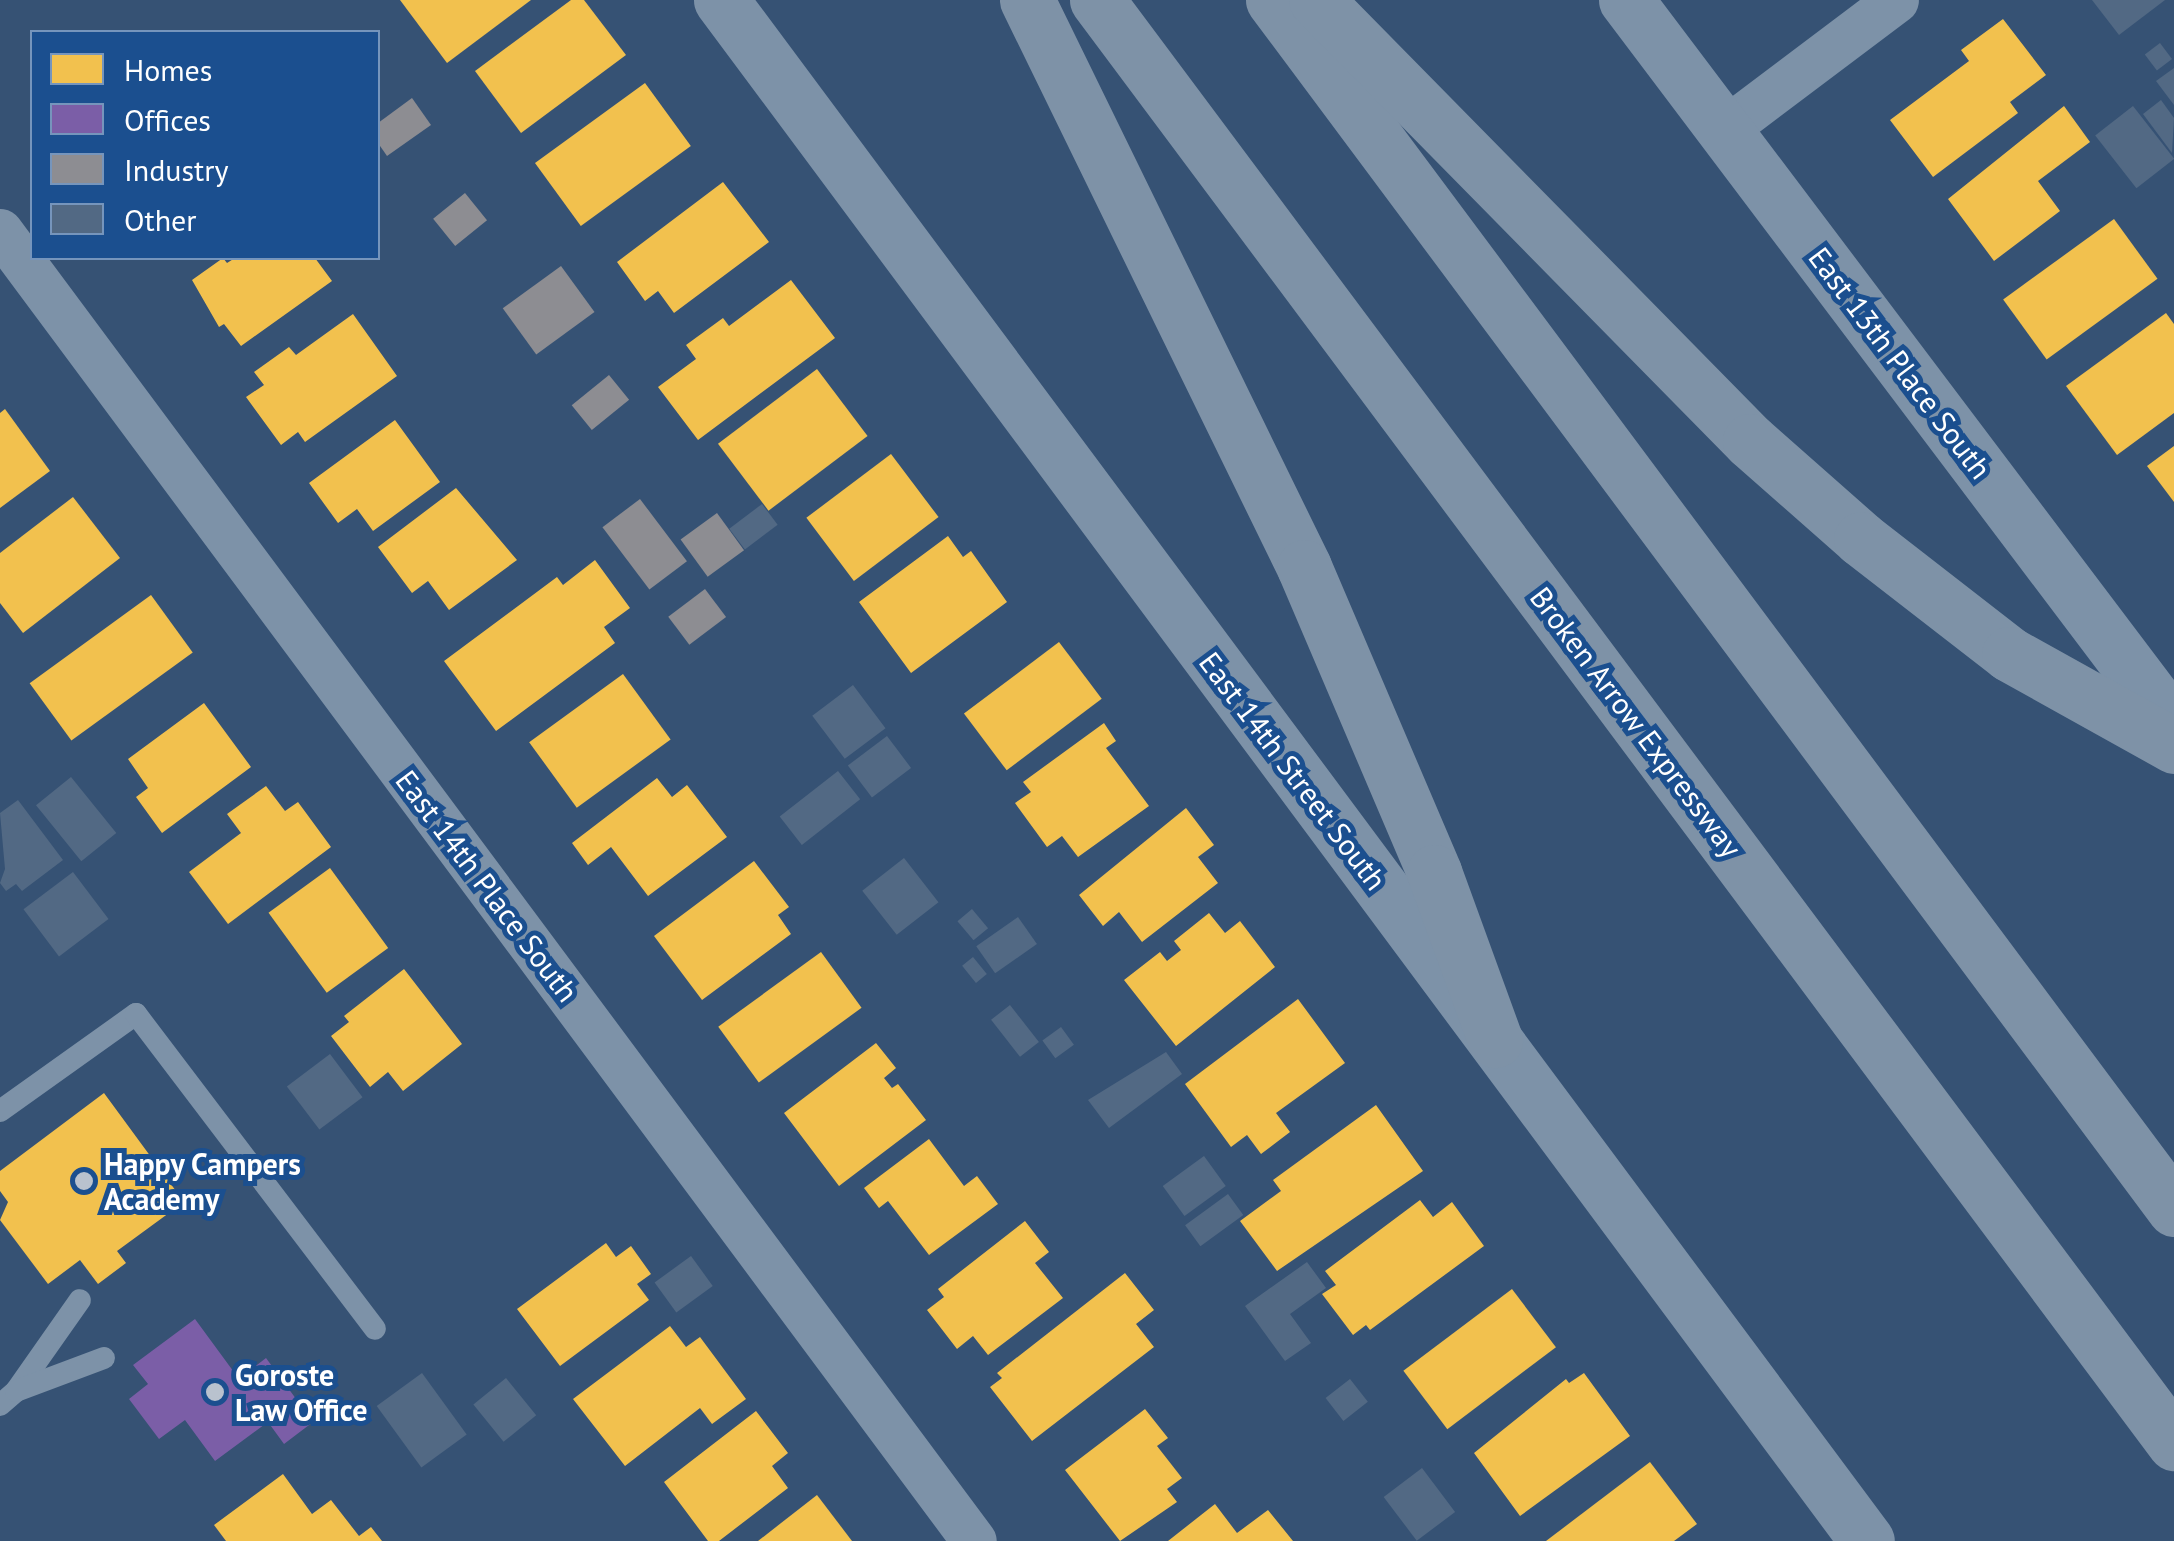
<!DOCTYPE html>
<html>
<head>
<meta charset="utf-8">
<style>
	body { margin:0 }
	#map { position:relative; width:2174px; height:1541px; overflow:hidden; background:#365274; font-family:"PT Sans",sans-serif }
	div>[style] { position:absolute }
	.homes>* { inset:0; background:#f2c14e; transform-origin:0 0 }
	.offices>* { inset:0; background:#7b5ea7 }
	.industry>* { inset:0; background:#8d8d92; transform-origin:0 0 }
	.building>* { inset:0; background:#526984; transform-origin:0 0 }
	.service>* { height:22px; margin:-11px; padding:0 11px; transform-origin:11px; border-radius:11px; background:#7d92a8 }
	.minor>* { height:45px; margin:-22.5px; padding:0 22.5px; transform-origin:22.5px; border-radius:22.5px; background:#7d92a8 }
	.tertiary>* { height:55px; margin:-27.5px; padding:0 27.5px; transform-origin:27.5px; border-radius:27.5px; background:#7d92a8 }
	.motorway>* { height:55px; margin:-27.5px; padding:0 27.5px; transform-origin:27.5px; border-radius:27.5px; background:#7e92a7 }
	.dots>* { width:28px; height:28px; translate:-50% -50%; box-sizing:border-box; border:5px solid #1b4f8f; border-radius:50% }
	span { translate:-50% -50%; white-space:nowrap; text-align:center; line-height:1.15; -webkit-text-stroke:10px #1b4f8f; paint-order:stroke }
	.street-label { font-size:30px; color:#fff }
	.poi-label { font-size:30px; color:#fff; font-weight:700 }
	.left { translate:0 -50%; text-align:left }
	.legend { position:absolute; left:30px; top:30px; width:350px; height:230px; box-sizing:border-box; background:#1b4f8f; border:2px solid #7695bc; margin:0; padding:12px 18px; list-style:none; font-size:30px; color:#fff }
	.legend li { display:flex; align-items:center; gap:20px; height:50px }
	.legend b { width:50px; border:2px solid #7695bc }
</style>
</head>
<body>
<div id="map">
	<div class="homes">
		<div style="clip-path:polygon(400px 0,531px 0,447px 63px)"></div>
		<div style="clip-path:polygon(571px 0,584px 0,626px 55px,521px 133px,475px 71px)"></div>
		<div style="clip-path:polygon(2003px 19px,2046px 75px,2010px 102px,2018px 113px,1933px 177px,1890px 120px,1969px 61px,1961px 50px)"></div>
		<div style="left:645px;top:83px;width:78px;height:136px;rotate:54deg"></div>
		<div style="clip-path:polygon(2064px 106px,2090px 142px,2038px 181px,2060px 211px,1994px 261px,1948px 199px)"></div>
		<div style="clip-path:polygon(723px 182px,769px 242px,674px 313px,658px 291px,645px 301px,617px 262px)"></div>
		<div style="left:2114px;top:219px;width:74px;height:137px;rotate:54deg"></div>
		<div style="clip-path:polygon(223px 258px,227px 263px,235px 258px,315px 258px,332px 281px,241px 346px,224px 324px,219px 327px,192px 280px)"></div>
		<div style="clip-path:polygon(791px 280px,835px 338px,698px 440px,658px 387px,696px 359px,686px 345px,723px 318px,729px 326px)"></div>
		<div style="clip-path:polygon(2166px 313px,2174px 324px,2174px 413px,2117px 455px,2066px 386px)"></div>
		<div style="clip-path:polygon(353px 314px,397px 376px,305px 442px,298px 432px,281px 445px,246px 397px,264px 385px,254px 372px,289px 347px,296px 355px)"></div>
		<div style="left:817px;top:369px;width:84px;height:124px;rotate:53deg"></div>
		<div style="clip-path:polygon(5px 409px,50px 471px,0 508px,0 413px)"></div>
		<div style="clip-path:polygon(395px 420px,440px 482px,373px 531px,357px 509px,338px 523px,309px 483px)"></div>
		<div style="clip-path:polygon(2174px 446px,2174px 502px,2147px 466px)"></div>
		<div style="left:891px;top:454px;width:79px;height:106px;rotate:53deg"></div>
		<div style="clip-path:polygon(456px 488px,517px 560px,449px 610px,428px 581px,412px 593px,378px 547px)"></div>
		<div style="clip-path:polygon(73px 497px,120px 558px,23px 633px,0 603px,0 553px)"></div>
		<div style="clip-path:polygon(948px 536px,963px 557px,971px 551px,1007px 602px,911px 673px,859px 602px)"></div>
		<div style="clip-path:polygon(595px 560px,630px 608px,604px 627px,615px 643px,496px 731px,444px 661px,557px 577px,563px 585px)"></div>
		<div style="left:151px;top:595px;width:71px;height:150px;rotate:54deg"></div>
		<div style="left:1059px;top:642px;width:71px;height:119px;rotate:53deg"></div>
		<div style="left:623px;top:674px;width:81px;height:116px;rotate:54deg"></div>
		<div style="clip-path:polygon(204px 703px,251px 767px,162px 833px,136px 797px,148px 788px,128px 759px)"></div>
		<div style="clip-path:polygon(1104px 723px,1116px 741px,1106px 748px,1149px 806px,1078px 857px,1062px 836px,1047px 847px,1015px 803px,1031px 792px,1023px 782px)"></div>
		<div style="clip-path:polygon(657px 778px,672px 797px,687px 785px,727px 837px,648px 896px,611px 847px,588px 865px,572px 843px)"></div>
		<div style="clip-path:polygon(266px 786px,285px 811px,298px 802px,331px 847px,228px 924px,189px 872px,241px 833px,227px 814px)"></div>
		<div style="clip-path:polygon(1186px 808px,1214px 845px,1198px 857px,1218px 883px,1142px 942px,1119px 912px,1103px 926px,1079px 895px)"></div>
		<div style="clip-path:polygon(754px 861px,789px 907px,778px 915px,791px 934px,702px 1000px,654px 936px)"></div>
		<div style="left:330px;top:868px;width:99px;height:76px;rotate:54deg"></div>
		<div style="clip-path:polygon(1209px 913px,1225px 933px,1240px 921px,1275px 967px,1176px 1046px,1124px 980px,1160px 952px,1167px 961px,1181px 950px,1174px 941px)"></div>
		<div style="left:821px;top:952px;width:69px;height:127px;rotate:54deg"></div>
		<div style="clip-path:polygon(404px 969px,462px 1044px,403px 1091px,388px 1072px,370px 1087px,331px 1036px,349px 1022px,344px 1016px)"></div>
		<div style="clip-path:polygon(1298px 999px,1345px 1063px,1276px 1113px,1290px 1132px,1261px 1154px,1247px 1135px,1231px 1147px,1185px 1084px)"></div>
		<div style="clip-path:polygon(876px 1043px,896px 1068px,884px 1078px,892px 1088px,898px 1084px,926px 1120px,839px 1186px,784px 1113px)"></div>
		<div style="clip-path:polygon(104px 1093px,184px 1202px,117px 1251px,126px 1263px,98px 1284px,80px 1260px,48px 1284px,0 1220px,8px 1202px,0 1191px,0 1171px)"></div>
		<div style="clip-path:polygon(1376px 1105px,1423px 1171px,1277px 1271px,1240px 1221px,1281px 1191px,1273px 1180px)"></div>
		<div style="clip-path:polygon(929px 1139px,964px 1186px,977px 1176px,998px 1204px,929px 1255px,888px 1201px,879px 1208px,864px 1188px)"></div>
		<div style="clip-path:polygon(1420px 1200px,1433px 1217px,1452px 1202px,1484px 1246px,1370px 1330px,1366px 1325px,1353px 1335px,1322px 1294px,1336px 1285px,1325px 1271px)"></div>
		<div style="clip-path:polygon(1025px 1221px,1049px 1252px,1035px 1263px,1063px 1298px,988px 1355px,973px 1336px,957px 1349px,927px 1310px,944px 1297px,938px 1289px)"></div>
		<div style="clip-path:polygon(606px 1243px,616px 1257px,631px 1246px,651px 1274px,637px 1284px,649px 1300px,560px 1366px,517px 1309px)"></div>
		<div style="clip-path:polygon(1125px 1273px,1154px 1310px,1136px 1324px,1154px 1347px,1032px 1441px,990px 1387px,1002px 1378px,997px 1373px)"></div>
		<div style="left:1512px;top:1289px;width:73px;height:136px;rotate:53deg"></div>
		<div style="clip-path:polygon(670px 1326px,686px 1347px,700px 1337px,746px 1399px,712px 1424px,700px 1408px,625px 1466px,573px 1399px)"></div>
		<div style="clip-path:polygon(1584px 1373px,1630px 1436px,1520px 1516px,1474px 1453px,1566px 1379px,1569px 1383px)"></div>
		<div style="clip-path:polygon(1145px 1409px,1168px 1438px,1157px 1446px,1182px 1478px,1167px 1489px,1177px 1502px,1120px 1541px,1065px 1470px)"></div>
		<div style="clip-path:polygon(756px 1411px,788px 1453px,772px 1466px,788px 1488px,719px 1541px,708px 1541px,664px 1482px)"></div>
		<div style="clip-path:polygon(1650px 1462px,1697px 1524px,1674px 1541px,1546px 1541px)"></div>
		<div style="clip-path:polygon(283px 1474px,312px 1514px,331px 1500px,359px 1536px,371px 1527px,382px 1541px,226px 1541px,214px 1525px)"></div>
		<div style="clip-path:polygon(817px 1495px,852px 1541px,758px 1541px)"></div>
		<div style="clip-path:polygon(1215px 1504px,1237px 1533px,1268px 1510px,1293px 1541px,1168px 1541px)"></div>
	</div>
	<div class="offices">
		<div style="clip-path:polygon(195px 1319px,239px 1379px,266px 1358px,313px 1422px,284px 1444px,268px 1422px,215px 1461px,185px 1420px,159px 1439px,129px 1399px,148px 1384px,133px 1365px)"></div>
	</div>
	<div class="industry">
		<div style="clip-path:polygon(412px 98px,431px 125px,387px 156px,378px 143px,378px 123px)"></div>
		<div style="left:465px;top:193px;width:35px;height:41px;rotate:51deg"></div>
		<div style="left:561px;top:266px;width:57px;height:72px;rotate:54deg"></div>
		<div style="left:609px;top:375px;width:32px;height:48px;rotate:51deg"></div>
		<div style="left:640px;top:499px;width:78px;height:47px;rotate:53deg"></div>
		<div style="left:717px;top:513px;width:46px;height:45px;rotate:54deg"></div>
		<div style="left:705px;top:589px;width:35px;height:46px;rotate:53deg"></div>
	</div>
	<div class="building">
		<div style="clip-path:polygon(2092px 0,2165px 0,2119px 35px)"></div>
		<div style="left:2160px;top:43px;width:20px;height:19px;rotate:53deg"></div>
		<div style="clip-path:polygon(2174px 68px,2174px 105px,2156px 81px)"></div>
		<div style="clip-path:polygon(2161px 100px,2174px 118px,2172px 153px,2143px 114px)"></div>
		<div style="left:2133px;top:106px;width:67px;height:48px;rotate:52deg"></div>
		<div style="left:762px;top:504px;width:26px;height:41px;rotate:53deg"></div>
		<div style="left:853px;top:685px;width:54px;height:51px;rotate:53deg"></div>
		<div style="left:887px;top:736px;width:40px;height:49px;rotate:53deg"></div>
		<div style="left:838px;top:771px;width:36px;height:74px;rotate:52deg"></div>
		<div style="left:71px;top:777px;width:72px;height:45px;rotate:51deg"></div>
		<div style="clip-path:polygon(18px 800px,63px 860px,22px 891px,16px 884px,6px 891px,0 883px,5px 869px,0 813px)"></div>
		<div style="left:904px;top:858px;width:56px;height:53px;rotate:52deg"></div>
		<div style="left:73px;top:872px;width:59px;height:62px;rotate:53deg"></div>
		<div style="left:972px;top:909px;width:25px;height:19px;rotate:50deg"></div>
		<div style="left:1018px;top:917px;width:33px;height:51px;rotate:55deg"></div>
		<div style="left:973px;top:957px;width:22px;height:14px;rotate:51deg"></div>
		<div style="left:1010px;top:1005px;width:47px;height:24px;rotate:52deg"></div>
		<div style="left:1061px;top:1027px;width:22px;height:23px;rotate:54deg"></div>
		<div style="clip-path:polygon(1166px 1052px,1182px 1074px,1109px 1128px,1088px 1100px)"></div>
		<div style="left:330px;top:1054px;width:54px;height:54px;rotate:53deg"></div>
		<div style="left:1204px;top:1156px;width:37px;height:51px;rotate:54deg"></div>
		<div style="left:1228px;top:1194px;width:26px;height:53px;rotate:54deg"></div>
		<div style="left:691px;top:1256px;width:37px;height:45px;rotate:54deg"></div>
		<div style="clip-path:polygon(1307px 1262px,1326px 1288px,1290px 1314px,1311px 1343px,1285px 1361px,1245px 1306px)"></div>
		<div style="left:422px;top:1373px;width:76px;height:56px;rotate:54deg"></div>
		<div style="left:506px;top:1378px;width:48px;height:42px;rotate:51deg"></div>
		<div style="left:1350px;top:1379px;width:29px;height:31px;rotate:52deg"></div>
		<div style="left:1422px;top:1468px;width:55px;height:48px;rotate:53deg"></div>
	</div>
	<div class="service">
		<div style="left:0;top:1111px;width:167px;rotate:-35.5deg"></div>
		<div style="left:136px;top:1014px;width:395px;rotate:52.8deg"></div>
		<div style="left:16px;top:1391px;width:111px;rotate:-54.9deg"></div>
		<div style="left:0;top:1405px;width:21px;rotate:-41deg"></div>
		<div style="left:16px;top:1391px;width:94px;rotate:-20.6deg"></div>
	</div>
	<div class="minor">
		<div style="left:1725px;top:129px;width:214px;rotate:-37deg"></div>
		<div style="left:0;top:231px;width:1632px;rotate:53.37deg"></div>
	</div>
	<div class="tertiary">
		<div style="left:721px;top:0;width:1920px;rotate:53.36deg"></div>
		<div style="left:1626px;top:0;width:910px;rotate:52.95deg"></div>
	</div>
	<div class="motorway">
		<div style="left:1027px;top:0;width:631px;rotate:63.96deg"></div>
		<div style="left:1304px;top:567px;width:332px;rotate:66.9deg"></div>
		<div style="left:1434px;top:872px;width:179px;rotate:70deg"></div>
		<div style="left:1097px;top:0;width:1801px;rotate:53.26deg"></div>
		<div style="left:1273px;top:0;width:1508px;rotate:53.3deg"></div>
		<div style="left:1316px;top:0;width:619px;rotate:45.46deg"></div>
		<div style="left:1750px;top:441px;width:148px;rotate:41.4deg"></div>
		<div style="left:1861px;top:539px;width:187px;rotate:37.8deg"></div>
		<div style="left:2009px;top:654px;width:189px;rotate:29.1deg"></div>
	</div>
	<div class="dots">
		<div style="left:84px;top:1181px;background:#b9c2ce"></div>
		<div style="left:215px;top:1392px;background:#b9c2ce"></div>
	</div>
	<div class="street-label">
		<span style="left:1900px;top:363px;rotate:53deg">East 13th Place South</span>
		<span style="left:1636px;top:722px;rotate:53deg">Broken Arrow Expressway</span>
		<span style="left:1293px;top:771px;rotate:53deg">East 14th Street South</span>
		<span style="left:487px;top:886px;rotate:53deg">East 14th Place South</span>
	</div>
	<div class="poi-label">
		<span class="left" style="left:104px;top:1181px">Happy Campers<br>Academy</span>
		<span class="left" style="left:235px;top:1392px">Goroste<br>Law Office</span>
	</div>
	<ul class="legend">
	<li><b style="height:28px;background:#f2c14e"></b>Homes</li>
	<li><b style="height:28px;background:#7b5ea7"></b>Offices</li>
	<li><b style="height:28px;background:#8d8d92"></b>Industry</li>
	<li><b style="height:28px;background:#526984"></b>Other</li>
	</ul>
</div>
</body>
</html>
